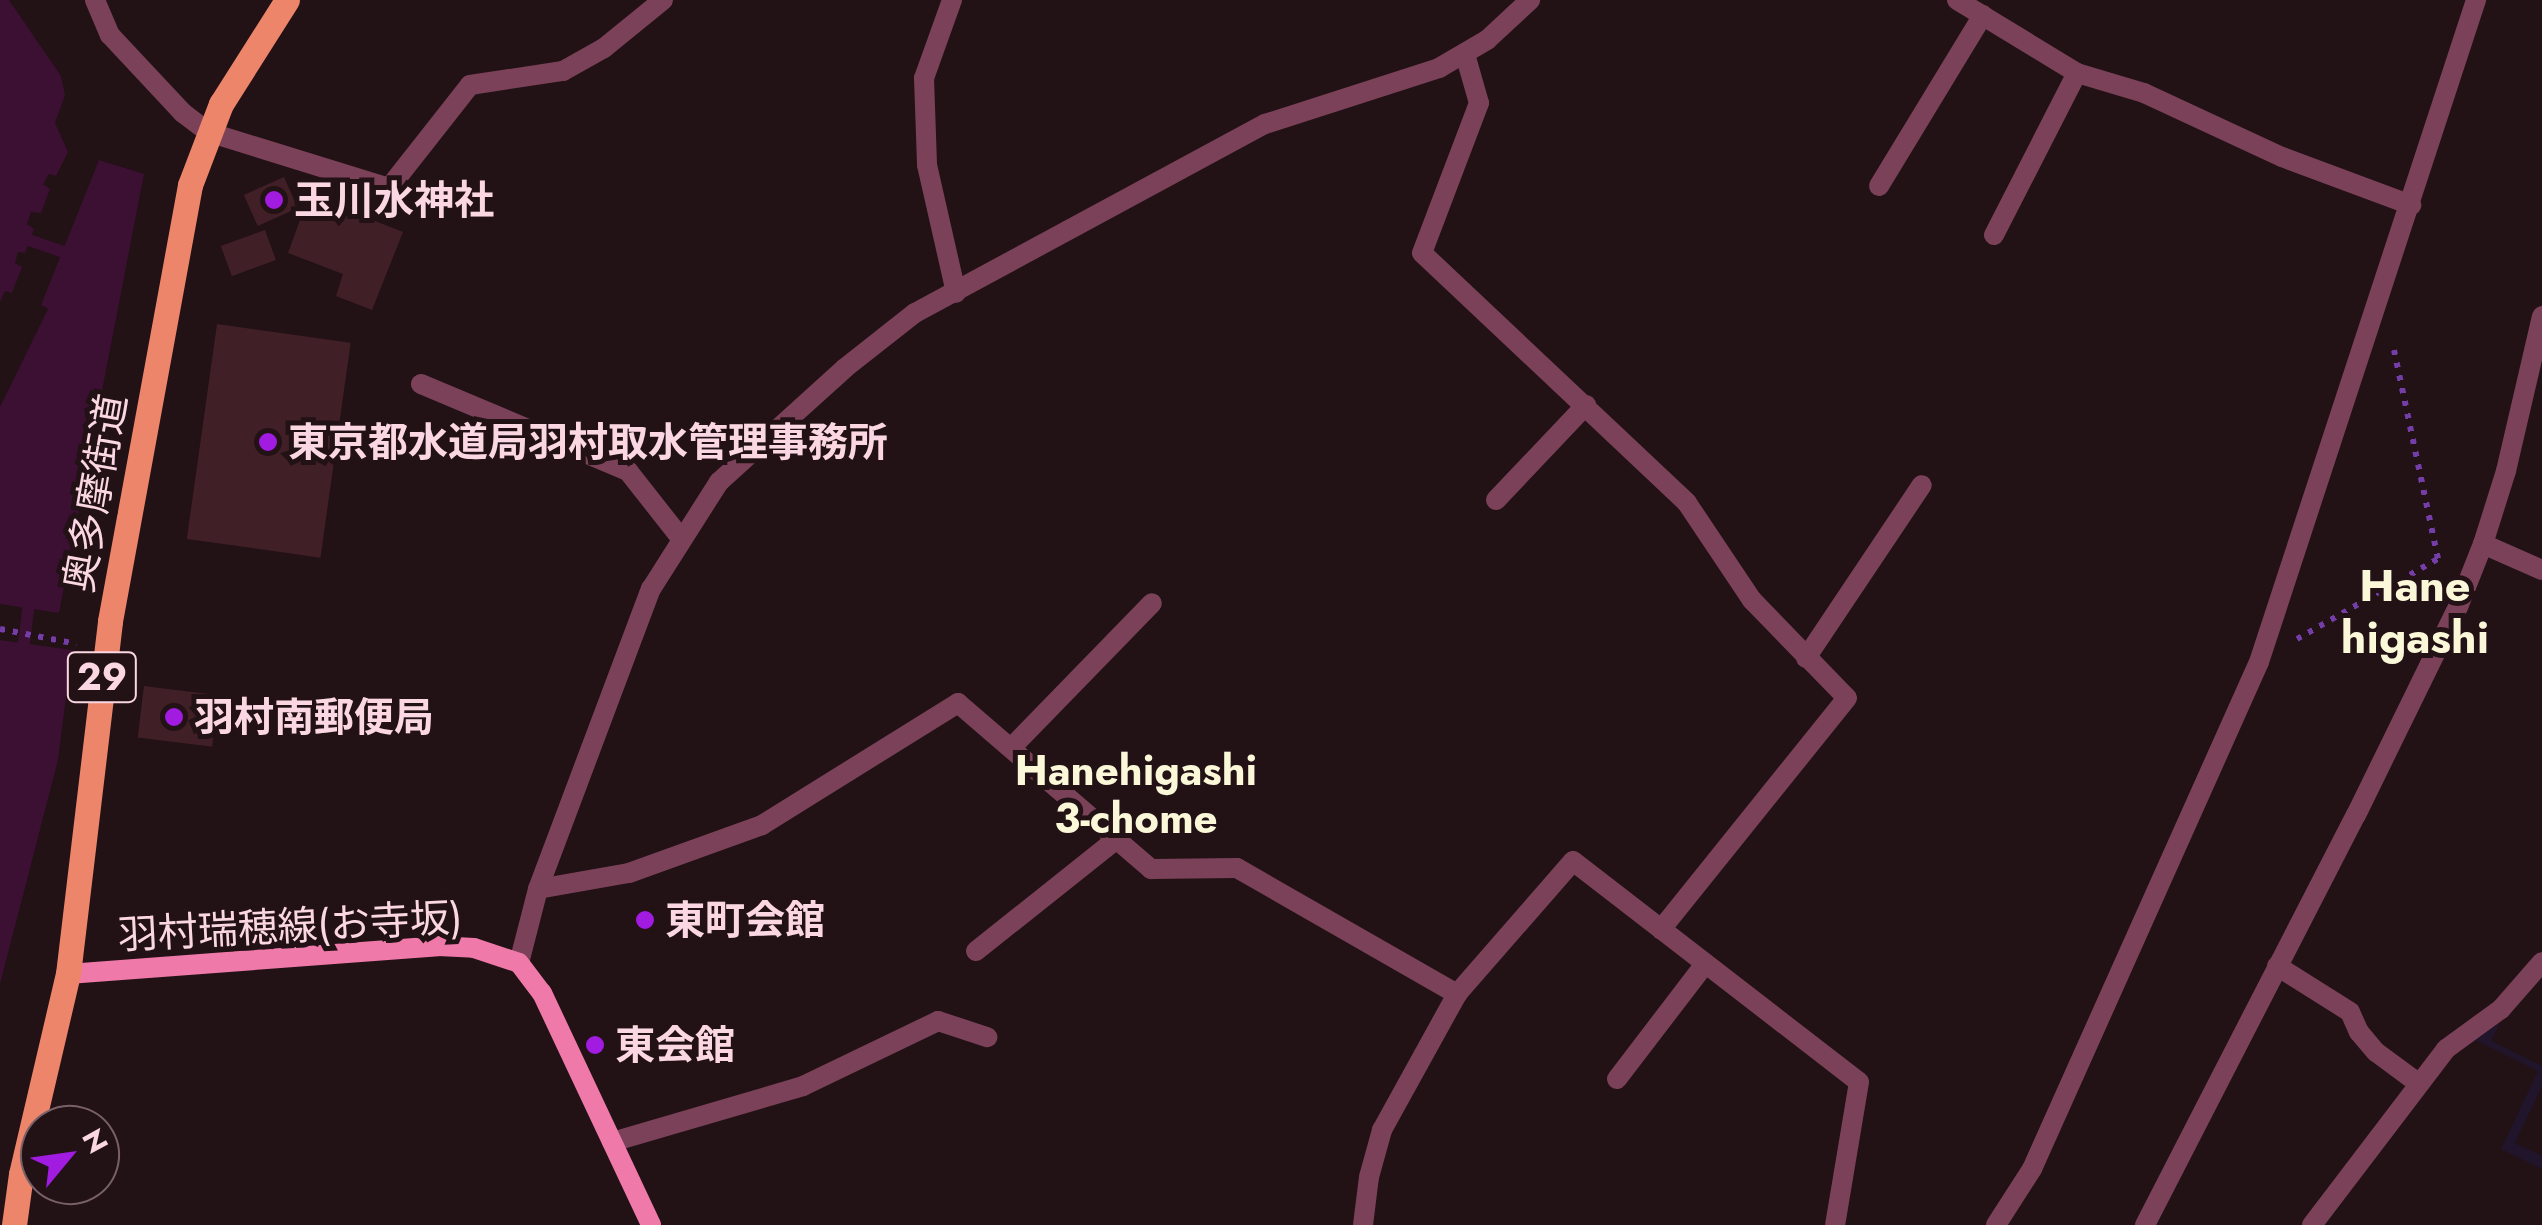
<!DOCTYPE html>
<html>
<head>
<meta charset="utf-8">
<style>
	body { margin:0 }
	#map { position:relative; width:2542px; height:1225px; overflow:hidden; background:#221115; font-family:Jost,"Noto Sans JP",sans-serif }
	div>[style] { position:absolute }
	.green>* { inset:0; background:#21152b }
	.water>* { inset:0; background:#3c1033 }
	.stream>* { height:12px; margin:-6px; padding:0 6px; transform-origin:6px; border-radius:6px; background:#3c1033 }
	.building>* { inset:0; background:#411f27; transform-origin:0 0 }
	.path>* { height:6px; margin-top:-3px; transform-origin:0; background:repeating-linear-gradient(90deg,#743da8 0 5px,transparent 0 13px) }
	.lane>* { height:20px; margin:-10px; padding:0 10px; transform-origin:10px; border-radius:10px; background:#7b4158 }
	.street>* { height:20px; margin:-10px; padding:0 10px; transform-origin:10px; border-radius:10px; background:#7b4158 }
	.secondary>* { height:20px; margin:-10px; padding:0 10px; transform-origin:10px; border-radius:10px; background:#ef79a8 }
	.primary>* { height:25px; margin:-12.5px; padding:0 12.5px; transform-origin:12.5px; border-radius:12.5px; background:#ed856b }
	.dots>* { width:28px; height:28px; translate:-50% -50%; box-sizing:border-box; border:5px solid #221115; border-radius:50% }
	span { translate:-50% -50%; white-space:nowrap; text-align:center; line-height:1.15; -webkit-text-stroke:10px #221115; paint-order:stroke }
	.shield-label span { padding:2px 8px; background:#221115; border:2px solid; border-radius:8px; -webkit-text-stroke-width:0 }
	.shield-label { font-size:38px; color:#fad7e2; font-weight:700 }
	.poi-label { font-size:40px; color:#fad7e2; font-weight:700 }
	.left { translate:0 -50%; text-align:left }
	.street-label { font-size:40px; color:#fad7e2 }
	.neighbourhood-label { font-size:42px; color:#faf8d8; font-weight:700 }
	.quarter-label { font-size:45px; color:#faf8d8; font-weight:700 }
	.north { position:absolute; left:20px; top:1105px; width:100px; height:100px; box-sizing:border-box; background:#221115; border:2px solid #786067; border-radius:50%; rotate:61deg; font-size:28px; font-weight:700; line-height:40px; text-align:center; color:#fad7e2 }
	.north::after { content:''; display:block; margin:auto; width:35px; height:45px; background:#a11be1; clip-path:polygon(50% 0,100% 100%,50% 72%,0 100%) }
</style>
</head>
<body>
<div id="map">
	<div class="green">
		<div style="clip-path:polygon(2500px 1023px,2491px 1041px,2542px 1066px,2542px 1086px,2515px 1143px,2542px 1156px,2542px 1169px,2501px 1149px,2538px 1071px,2475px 1040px)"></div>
	</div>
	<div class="water">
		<div style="clip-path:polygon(0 0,9px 0,61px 76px,65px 95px,55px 123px,68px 152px,56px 176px,49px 174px,43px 184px,50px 189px,41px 213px,31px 212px,27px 224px,34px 229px,25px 253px,18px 252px,15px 263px,22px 267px,12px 293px,5px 291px,0 302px)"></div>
		<div style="clip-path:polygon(99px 160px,144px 174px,59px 613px,0 604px,0 407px,48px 309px,41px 305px)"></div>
		<div style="clip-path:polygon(0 640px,72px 650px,58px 760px,0 984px)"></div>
	</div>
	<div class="stream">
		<div style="left:0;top:230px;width:83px;rotate:19.1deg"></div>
		<div style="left:22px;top:659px;width:65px;rotate:-83deg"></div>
	</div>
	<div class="building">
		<div style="left:284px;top:177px;width:34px;height:44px;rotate:66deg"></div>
		<div style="clip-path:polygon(309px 195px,403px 232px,372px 310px,336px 296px,343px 274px,288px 253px)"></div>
		<div style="left:265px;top:230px;width:32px;height:47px;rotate:70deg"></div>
		<div style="left:217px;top:324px;width:135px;height:217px;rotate:8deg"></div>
		<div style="left:144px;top:686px;width:75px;height:52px;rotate:7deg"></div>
	</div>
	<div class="path">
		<div style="left:2394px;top:350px;width:214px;rotate:78.1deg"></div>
		<div style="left:0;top:629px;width:78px;rotate:11deg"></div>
		<div style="left:2297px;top:639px;width:162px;rotate:-29.6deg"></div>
	</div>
	<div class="lane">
		<div style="left:1957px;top:0;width:140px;rotate:31.3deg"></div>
		<div style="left:2077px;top:73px;width:70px;rotate:16.6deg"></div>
		<div style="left:2144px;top:93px;width:152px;rotate:24.9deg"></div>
		<div style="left:2282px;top:157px;width:138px;rotate:20.4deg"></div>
		<div style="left:1465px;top:54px;width:51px;rotate:74.1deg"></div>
		<div style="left:1479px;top:103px;width:160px;rotate:110.8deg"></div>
		<div style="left:1422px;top:253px;width:364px;rotate:43.3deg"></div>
		<div style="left:1687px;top:503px;width:117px;rotate:56.2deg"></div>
		<div style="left:1752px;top:600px;width:136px;rotate:45.9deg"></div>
		<div style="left:1847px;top:698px;width:297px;rotate:128.8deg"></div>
		<div style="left:208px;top:132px;width:189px;rotate:17.2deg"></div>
		<div style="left:389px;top:188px;width:131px;rotate:-51.8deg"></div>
		<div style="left:470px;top:85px;width:94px;rotate:-8.6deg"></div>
		<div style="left:563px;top:71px;width:47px;rotate:-29.3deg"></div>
		<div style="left:604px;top:48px;width:76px;rotate:-39.1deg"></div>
		<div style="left:1879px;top:186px;width:200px;rotate:-58.7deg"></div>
		<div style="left:1994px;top:235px;width:182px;rotate:-62.9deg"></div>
		<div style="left:421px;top:384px;width:225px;rotate:22.8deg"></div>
		<div style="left:628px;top:471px;width:84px;rotate:51.8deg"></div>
		<div style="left:1496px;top:500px;width:131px;rotate:-46.5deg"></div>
		<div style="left:2483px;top:544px;width:77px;rotate:-72.5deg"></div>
		<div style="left:2506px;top:471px;width:159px;rotate:-76.9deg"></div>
		<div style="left:1011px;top:748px;width:202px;rotate:-45.8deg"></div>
		<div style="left:538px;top:889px;width:92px;rotate:-10deg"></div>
		<div style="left:629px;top:873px;width:141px;rotate:-19.8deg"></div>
		<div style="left:762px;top:825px;width:231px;rotate:-31.9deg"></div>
		<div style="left:958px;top:703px;width:255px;rotate:40.7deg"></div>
		<div style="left:1151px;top:869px;width:86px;rotate:-0.7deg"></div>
		<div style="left:1237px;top:868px;width:254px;rotate:29.8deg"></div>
		<div style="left:976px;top:951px;width:180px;rotate:-38.5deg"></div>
		<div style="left:1617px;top:1079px;width:145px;rotate:-52.6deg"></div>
		<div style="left:612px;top:1142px;width:199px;rotate:-16.3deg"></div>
		<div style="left:803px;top:1086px;width:150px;rotate:-25.7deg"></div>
		<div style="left:938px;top:1021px;width:52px;rotate:18.1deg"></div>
	</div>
	<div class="street">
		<div style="left:95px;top:0;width:38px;rotate:67deg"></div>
		<div style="left:110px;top:35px;width:107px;rotate:46.9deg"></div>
		<div style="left:183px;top:113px;width:31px;rotate:37deg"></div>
		<div style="left:952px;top:0;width:83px;rotate:109.7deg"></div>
		<div style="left:924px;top:78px;width:87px;rotate:88deg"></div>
		<div style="left:927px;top:165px;width:131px;rotate:77.2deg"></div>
		<div style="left:1806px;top:658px;width:208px;rotate:-56.2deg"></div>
		<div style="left:519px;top:963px;width:76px;rotate:-75.6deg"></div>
		<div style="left:538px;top:889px;width:321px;rotate:-69.4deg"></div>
		<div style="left:651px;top:589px;width:127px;rotate:-57.6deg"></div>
		<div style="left:719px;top:482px;width:170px;rotate:-42.1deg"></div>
		<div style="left:845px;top:368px;width:89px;rotate:-38.2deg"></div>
		<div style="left:915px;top:313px;width:398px;rotate:-28.4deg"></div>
		<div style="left:1265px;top:124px;width:183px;rotate:-17.8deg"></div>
		<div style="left:1439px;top:68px;width:56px;rotate:-30.3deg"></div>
		<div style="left:1487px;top:40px;width:59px;rotate:-42.9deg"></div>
		<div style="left:2277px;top:966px;width:86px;rotate:32.2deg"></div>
		<div style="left:2350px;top:1012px;width:22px;rotate:66deg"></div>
		<div style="left:2359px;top:1032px;width:26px;rotate:50deg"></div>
		<div style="left:2376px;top:1052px;width:52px;rotate:36.4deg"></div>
		<div style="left:1363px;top:1225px;width:48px;rotate:-82.9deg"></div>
		<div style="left:1369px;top:1177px;width:49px;rotate:-74.5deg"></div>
		<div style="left:1382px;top:1130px;width:155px;rotate:-61.1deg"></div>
		<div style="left:1457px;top:994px;width:176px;rotate:-48.9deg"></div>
		<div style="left:1573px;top:861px;width:361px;rotate:37.7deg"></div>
		<div style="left:1859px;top:1082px;width:145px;rotate:99.5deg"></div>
		<div style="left:1996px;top:1225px;width:67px;rotate:-57.3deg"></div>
		<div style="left:2032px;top:1169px;width:555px;rotate:-65.88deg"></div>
		<div style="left:2259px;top:662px;width:697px;rotate:-71.85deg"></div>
		<div style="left:2145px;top:1225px;width:461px;rotate:-62.8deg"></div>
		<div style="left:2356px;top:815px;width:232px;rotate:-63.9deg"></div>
		<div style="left:2458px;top:607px;width:68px;rotate:-68.4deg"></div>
		<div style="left:2483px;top:544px;width:64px;rotate:23.8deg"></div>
		<div style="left:2312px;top:1225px;width:221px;rotate:-52.7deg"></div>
		<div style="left:2446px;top:1049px;width:68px;rotate:-36deg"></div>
		<div style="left:2501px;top:1009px;width:62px;rotate:-48.9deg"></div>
	</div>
	<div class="secondary">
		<div style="left:68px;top:974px;width:371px;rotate:-4.3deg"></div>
		<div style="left:438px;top:946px;width:36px;rotate:3deg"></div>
		<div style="left:474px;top:948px;width:47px;rotate:18.4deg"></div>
		<div style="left:519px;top:963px;width:38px;rotate:53deg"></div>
		<div style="left:542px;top:993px;width:256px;rotate:64.8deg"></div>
	</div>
	<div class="primary">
		<div style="left:14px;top:1225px;width:51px;rotate:-82.2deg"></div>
		<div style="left:21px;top:1174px;width:205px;rotate:-76.8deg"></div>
		<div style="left:68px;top:974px;width:355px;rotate:-83.2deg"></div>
		<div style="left:110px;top:621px;width:443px;rotate:-79.6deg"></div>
		<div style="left:190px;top:185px;width:87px;rotate:-69.1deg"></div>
		<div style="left:221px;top:104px;width:123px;rotate:-57.6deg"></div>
	</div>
	<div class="dots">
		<div style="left:274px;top:200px;background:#a11be1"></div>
		<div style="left:268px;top:442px;background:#a11be1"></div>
		<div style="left:174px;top:717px;background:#a11be1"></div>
		<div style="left:645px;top:920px;background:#a11be1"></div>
		<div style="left:595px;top:1045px;background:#a11be1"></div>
	</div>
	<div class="shield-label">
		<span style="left:102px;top:677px">29</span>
	</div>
	<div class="poi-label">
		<span class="left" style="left:294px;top:200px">玉川水神社</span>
		<span class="left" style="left:288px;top:442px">東京都水道局羽村取水管理事務所</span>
		<span class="left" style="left:194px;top:717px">羽村南郵便局</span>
		<span class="left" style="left:665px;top:920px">東町会館</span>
		<span class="left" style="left:615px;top:1045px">東会館</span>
	</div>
	<div class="street-label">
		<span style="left:95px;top:493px;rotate:-80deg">奥多摩街道</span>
		<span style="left:290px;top:926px;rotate:-3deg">羽村瑞穂線(お寺坂)</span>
	</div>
	<div class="neighbourhood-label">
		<span style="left:1136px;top:795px">Hanehigashi<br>3-chome</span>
	</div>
	<div class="quarter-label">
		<span style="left:2415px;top:612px">Hane<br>higashi</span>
	</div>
	<div class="north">N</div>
</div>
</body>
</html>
